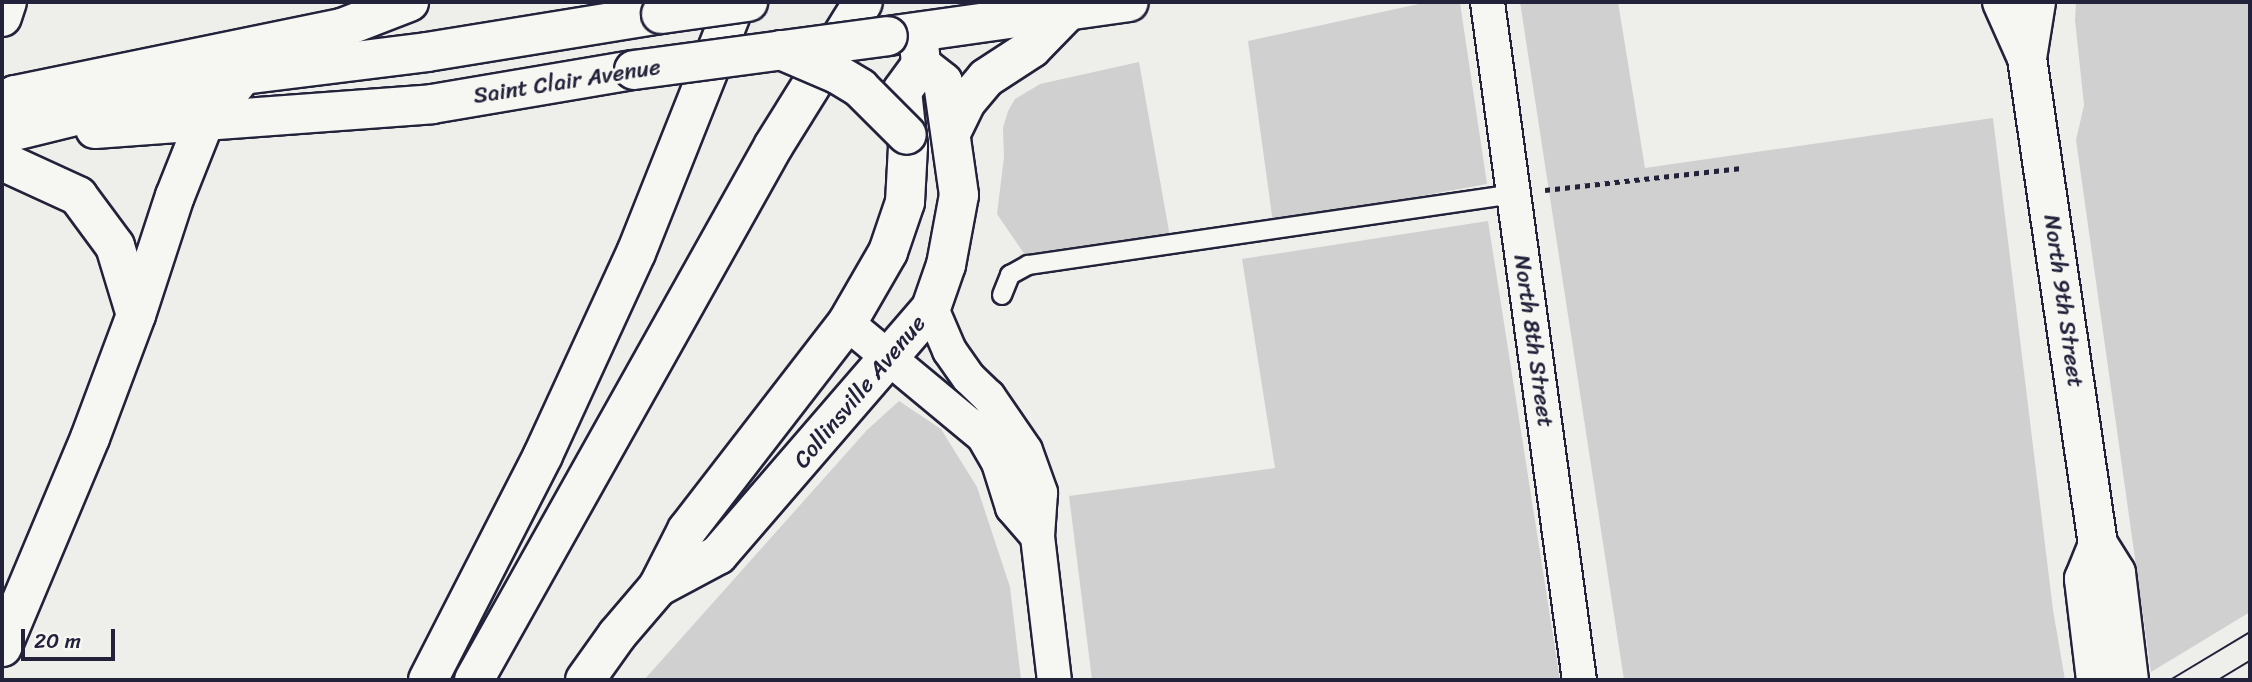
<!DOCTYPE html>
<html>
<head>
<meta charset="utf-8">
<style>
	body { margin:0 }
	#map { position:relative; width:2252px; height:682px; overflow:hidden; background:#eeeeeb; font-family:Sriracha,sans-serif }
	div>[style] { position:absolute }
	.green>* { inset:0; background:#d0d0d1 }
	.path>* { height:4.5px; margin-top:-2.25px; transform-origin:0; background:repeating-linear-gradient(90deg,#22223b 0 5px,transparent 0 10px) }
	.roads { filter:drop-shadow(2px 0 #22223b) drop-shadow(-2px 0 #22223b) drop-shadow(0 2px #22223b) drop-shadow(0 -2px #22223b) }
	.lane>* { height:18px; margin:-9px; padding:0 9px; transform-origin:9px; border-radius:9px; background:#f6f6f2 }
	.street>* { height:33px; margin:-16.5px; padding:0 16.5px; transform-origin:16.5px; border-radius:16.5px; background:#f6f6f2 }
	.secondary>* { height:38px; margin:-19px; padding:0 19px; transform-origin:19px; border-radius:19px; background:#f6f6f2 }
	.primary>* { height:38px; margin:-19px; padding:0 19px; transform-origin:19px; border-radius:19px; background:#f6f6f2 }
	.highway>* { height:38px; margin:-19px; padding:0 19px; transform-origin:19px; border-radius:19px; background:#f6f6f2 }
	.tram>* { height:2px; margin:-1px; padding:0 1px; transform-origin:1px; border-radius:1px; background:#22223b }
	.bridges { filter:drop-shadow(2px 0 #22223b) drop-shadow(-2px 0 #22223b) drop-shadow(0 2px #22223b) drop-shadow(0 -2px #22223b) }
	.primary-bridge>* { height:38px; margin:-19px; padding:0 19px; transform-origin:19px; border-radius:19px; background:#f6f6f2 }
	span { translate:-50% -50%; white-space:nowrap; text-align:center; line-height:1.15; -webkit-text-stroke:6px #f6f6f2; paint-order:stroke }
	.street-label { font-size:23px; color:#22223b }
	.frame { position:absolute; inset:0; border:4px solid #22223b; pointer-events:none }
	.scale { position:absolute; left:21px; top:629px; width:94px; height:32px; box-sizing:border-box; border:4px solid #22223b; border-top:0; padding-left:9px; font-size:21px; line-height:24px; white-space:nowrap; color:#22223b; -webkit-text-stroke:5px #f6f6f2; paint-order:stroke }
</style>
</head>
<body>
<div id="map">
	<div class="green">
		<div style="clip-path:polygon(1428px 2px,1460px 3px,1487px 184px,1273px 223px,1248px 41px)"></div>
		<div style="clip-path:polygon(1520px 2px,1618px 2px,1645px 168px,1993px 118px,2053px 610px,2065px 680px,1624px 680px)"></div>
		<div style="clip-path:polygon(2076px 2px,2250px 2px,2250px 612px,2151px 672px,2076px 140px,2084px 105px,2075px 20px)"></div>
		<div style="clip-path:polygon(1139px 62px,1170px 237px,1025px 255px,997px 214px,1004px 157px,1003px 128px,1008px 111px,1015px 99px,1040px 84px)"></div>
		<div style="clip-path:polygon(1488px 221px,1560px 680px,1092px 680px,1069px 496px,1275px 468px,1242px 259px)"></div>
		<div style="clip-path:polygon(899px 401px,941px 429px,977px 487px,1010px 587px,1021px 680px,644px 680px,867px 430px)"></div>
	</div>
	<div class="path">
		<div style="left:1545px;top:190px;width:198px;rotate:-6.4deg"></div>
	</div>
	<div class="roads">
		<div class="lane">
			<div style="left:1002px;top:295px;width:22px;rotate:-68deg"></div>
			<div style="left:1010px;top:275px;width:21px;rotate:-29deg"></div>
			<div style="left:1028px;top:265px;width:490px;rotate:-8.3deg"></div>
		</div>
		<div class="street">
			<div style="left:1487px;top:2px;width:684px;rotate:82.27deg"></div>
			<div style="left:931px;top:308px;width:46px;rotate:66.8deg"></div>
			<div style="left:949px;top:350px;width:33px;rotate:55deg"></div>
			<div style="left:968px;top:377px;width:28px;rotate:44deg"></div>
			<div style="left:988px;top:396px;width:65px;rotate:55.6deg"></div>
			<div style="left:1025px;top:450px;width:45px;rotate:70.3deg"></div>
			<div style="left:1040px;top:492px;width:44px;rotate:93.9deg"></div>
			<div style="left:1037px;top:536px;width:145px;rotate:83.3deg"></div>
			<div style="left:847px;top:323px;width:177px;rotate:39.7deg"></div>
			<div style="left:983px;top:436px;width:30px;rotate:60deg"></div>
			<div style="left:998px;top:462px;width:47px;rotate:72.7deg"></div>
			<div style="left:1012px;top:507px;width:38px;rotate:49deg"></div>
		</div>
		<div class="secondary">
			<div style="left:2002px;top:2px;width:61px;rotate:65.9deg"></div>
			<div style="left:2036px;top:2px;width:57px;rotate:99.1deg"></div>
			<div style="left:2027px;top:58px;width:491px;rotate:81.7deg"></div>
			<div style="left:2098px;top:544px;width:34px;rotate:58deg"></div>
			<div style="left:2116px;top:573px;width:108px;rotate:83.1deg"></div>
			<div style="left:658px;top:587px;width:68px;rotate:-28.1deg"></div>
			<div style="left:718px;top:555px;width:326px;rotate:-49.2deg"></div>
			<div style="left:931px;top:308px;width:46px;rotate:-70.8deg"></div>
			<div style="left:946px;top:265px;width:71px;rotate:-79.5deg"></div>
			<div style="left:959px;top:195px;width:114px;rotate:-98.1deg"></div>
			<div style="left:943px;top:82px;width:28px;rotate:-142deg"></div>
			<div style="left:585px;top:680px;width:55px;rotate:-54.6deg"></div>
			<div style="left:617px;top:635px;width:63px;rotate:-49.5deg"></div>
			<div style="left:658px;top:587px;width:64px;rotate:-63deg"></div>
			<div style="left:687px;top:530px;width:262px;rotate:-52.3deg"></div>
			<div style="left:847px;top:323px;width:82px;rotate:-60deg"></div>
			<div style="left:888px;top:252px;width:53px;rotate:-71.2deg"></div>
			<div style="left:905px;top:202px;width:56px;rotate:-86.9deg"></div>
			<div style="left:908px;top:146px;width:55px;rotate:-96.2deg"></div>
			<div style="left:902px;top:91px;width:32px;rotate:-54deg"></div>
			<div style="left:921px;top:65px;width:33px;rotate:-95deg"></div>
			<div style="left:2096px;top:680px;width:102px;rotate:-96.8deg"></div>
			<div style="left:2084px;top:579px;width:38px;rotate:-68deg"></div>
		</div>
		<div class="primary">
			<div style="left:888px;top:36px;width:243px;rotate:-8deg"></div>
			<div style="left:95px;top:129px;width:338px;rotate:-4.2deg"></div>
			<div style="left:432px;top:104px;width:205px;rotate:-9.6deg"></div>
			<div style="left:952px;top:131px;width:32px;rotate:-64deg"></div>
			<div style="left:966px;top:102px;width:31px;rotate:-50deg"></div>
			<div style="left:986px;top:78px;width:55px;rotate:-33.1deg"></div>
			<div style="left:1032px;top:48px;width:52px;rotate:-45.8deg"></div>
			<div style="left:2px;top:134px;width:248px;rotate:-13.8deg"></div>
			<div style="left:243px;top:75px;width:185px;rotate:-7.1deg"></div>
			<div style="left:427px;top:52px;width:237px;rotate:-9.2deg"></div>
		</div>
		<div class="highway">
			<div style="left:2px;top:17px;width:16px;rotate:-72deg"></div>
			<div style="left:2px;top:103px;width:15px;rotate:-32deg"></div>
			<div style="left:15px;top:95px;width:334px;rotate:-11.6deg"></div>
			<div style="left:342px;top:28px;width:72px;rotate:-21.2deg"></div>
			<div style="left:2px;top:161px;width:84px;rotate:24.7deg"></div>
			<div style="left:78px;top:196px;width:62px;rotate:53.5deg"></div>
			<div style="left:115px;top:246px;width:72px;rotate:73.1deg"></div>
			<div style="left:136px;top:315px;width:131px;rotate:110.5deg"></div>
			<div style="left:90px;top:438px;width:227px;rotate:112.8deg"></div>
			<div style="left:136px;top:315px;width:125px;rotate:-71.9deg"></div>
			<div style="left:175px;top:196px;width:79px;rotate:-68.3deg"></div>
			<div style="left:204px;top:123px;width:62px;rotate:-50.9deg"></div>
			<div style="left:428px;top:680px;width:253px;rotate:-62.9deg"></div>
			<div style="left:543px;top:455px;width:222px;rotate:-65.3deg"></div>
			<div style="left:636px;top:253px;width:270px;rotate:-68.3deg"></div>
			<div style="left:474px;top:680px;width:613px;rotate:-60.72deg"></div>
			<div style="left:774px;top:145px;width:168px;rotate:-58.1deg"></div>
		</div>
	</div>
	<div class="tram">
		<div style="left:2170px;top:680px;width:93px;rotate:-31deg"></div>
		<div style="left:2218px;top:680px;width:37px;rotate:-31deg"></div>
	</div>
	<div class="bridges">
		<div class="primary-bridge">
			<div style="left:661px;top:14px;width:88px;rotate:-7.9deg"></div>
			<div style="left:781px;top:50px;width:61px;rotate:23.2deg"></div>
			<div style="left:837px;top:74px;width:27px;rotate:31deg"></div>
			<div style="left:860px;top:88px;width:66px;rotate:45deg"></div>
			<div style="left:634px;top:70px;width:256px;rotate:-7.6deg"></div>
		</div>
	</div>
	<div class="street-label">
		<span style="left:567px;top:82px;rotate:-9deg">Saint Clair Avenue</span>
		<span style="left:2063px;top:301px;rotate:82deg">North 9th Street</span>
		<span style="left:1533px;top:341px;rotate:82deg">North 8th Street</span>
		<span style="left:860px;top:392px;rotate:-50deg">Collinsville Avenue</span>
	</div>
	<div class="frame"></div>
	<div class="scale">20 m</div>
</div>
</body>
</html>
